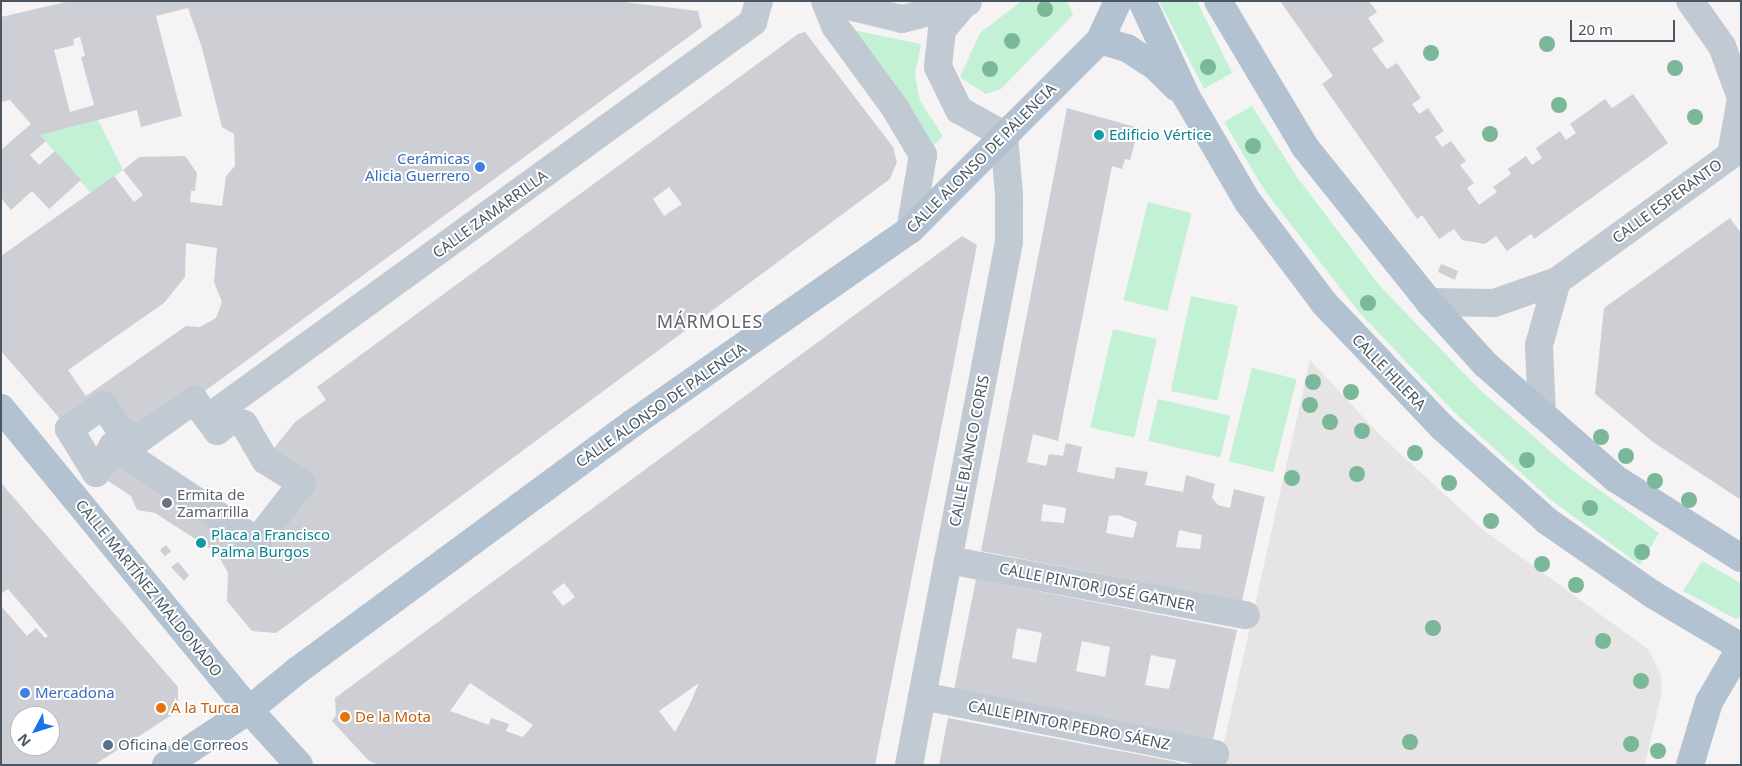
<!DOCTYPE html>
<html>
<head>
<meta charset="utf-8">
<style>
	body { margin:0 }
	#map { position:relative; width:1742px; height:766px; overflow:hidden; background:#f5f3f3; font-family:"Noto Sans",sans-serif }
	div>[style] { position:absolute }
	.education>* { inset:0; background:#e6e4e5 }
	.green>* { inset:0; background:#c3f1d5; transform-origin:0 0 }
	.building>* { inset:0; background:#cdcfd5; transform-origin:0 0 }
	.minor>* { height:28px; margin:-14px; padding:0 14px; transform-origin:14px; border-radius:14px; background:#c1cad2 }
	.major>* { height:28px; margin:-14px; padding:0 14px; transform-origin:14px; border-radius:14px; background:#b3c2d1 }
	.trees>* { width:16px; height:16px; margin:-8px; border-radius:50%; background:#7bb799 }
	.dots>* { width:14px; height:14px; translate:-50% -50%; box-sizing:border-box; border:2px solid #fff; border-radius:50% }
	span { translate:-50% -50%; white-space:nowrap; text-align:center; line-height:1.15; -webkit-text-stroke:4px #fff; paint-order:stroke }
	.culture-label { font-size:15px; color:#0d838f }
	.left { translate:0 -50%; text-align:left }
	.shop-label { font-size:15px; color:#366cbe }
	.right { translate:-100% -50%; text-align:right }
	.street-label { font-size:15px; color:#4a5661 }
	.worship-label { font-size:15px; color:#5b616d }
	.food-label { font-size:15px; color:#c56008 }
	.service-label { font-size:15px; color:#4e5e75 }
	.quarter-label { font-size:18px; color:#5f6368; letter-spacing:1px }
	.frame { position:absolute; inset:0; border:2px solid #4a5661; pointer-events:none }
	.north { position:absolute; left:10px; top:706px; width:50px; height:50px; box-sizing:border-box; background:#fff; border:1px solid #b7bbc0; border-radius:50%; rotate:230deg; font-size:14px; font-weight:700; line-height:20px; text-align:center; color:#4a5661 }
	.north::after { content:''; display:block; margin:auto; width:18px; height:22px; background:#1a73e8; clip-path:polygon(50% 0,100% 100%,50% 72%,0 100%) }
	.scale { position:absolute; left:1570px; top:20px; width:105px; height:22px; box-sizing:border-box; border:2px solid #4a5661; border-top:0; padding-left:6px; font-size:15px; line-height:18px; white-space:nowrap; color:#4a5661; -webkit-text-stroke:4px #fff; paint-order:stroke }
</style>
</head>
<body>
<div id="map">
	<div class="education">
		<div style="clip-path:polygon(1310px 360px,1378px 433px,1482px 529px,1648px 649px,1661px 675px,1662px 691px,1645px 765px,1219px 765px)"></div>
	</div>
	<div class="green">
		<div style="clip-path:polygon(1022px 1px,1067px 1px,1073px 15px,1001px 89px,986px 94px,960px 77px,980px 33px)"></div>
		<div style="clip-path:polygon(1159px 1px,1197px 1px,1232px 73px,1204px 89px)"></div>
		<div style="clip-path:polygon(853px 30px,921px 44px,915px 74px,920px 101px,943px 136px,933px 146px)"></div>
		<div style="clip-path:polygon(1252px 106px,1297px 177px,1379px 285px,1478px 388px,1574px 472px,1659px 533px,1640px 565px,1551px 500px,1454px 412px,1358px 311px,1265px 191px,1224px 122px)"></div>
		<div style="clip-path:polygon(98px 120px,123px 170px,91px 193px,40px 135px)"></div>
		<div style="left:1148px;top:202px;width:45px;height:101px;rotate:14deg"></div>
		<div style="left:1191px;top:296px;width:48px;height:97px;rotate:12deg"></div>
		<div style="left:1113px;top:329px;width:45px;height:101px;rotate:13deg"></div>
		<div style="left:1252px;top:368px;width:46px;height:96px;rotate:14deg"></div>
		<div style="left:1158px;top:399px;width:74px;height:43px;rotate:13deg"></div>
		<div style="clip-path:polygon(1702px 561px,1741px 583px,1741px 616px,1736px 619px,1683px 591px)"></div>
	</div>
	<div class="building">
		<div style="clip-path:polygon(evenodd,70px 1px,616px 1px,698px 11px,702px 27px,138px 440px,103px 405px,69px 429px,1px 351px,1px 256px,114px 176px,134px 202px,143px 195px,123px 170px,139px 157px,185px 156px,197px 173px,195px 191px,191px 191px,190px 202px,222px 206px,226px 176px,235px 166px,234px 134px,222px 127px,202px 48px,188px 8px,156px 16px,182px 116px,141px 127px,137px 110px,40px 135px,46px 141px,30px 155px,39px 165px,55px 151px,81px 180px,49px 209px,32px 191px,11px 210px,1px 198px,1px 150px,31px 124px,10px 100px,1px 102px,1px 17px,70px 1px,80px 37px,85px 56px,81px 57px,94px 105px,70px 112px,54px 50px,74px 45px,73px 39px,80px 37px,70px 1px,186px 243px,217px 248px,214px 282px,222px 302px,216px 318px,200px 327px,186px 326px,86px 396px,68px 370px,164px 303px,185px 277px,186px 243px)"></div>
		<div style="clip-path:polygon(1280px 1px,1369px 1px,1377px 12px,1368px 18px,1384px 41px,1372px 49px,1387px 69px,1397px 63px,1421px 98px,1412px 104px,1419px 114px,1428px 108px,1444px 131px,1435px 137px,1442px 147px,1451px 141px,1466px 161px,1460px 165px,1474px 183px,1467px 188px,1479px 205px,1497px 192px,1493px 187px,1511px 174px,1508px 169px,1526px 156px,1532px 165px,1536px 162px,1542px 158px,1536px 148px,1560px 131px,1566px 140px,1576px 133px,1570px 124px,1605px 99px,1612px 108px,1633px 94px,1668px 143px,1534px 239px,1531px 234px,1507px 251px,1496px 236px,1485px 244px,1462px 240px,1454px 229px,1439px 239px,1422px 215px,1417px 219px,1322px 84px,1333px 76px)"></div>
		<div style="clip-path:polygon(evenodd,805px 32px,893px 147px,897px 162px,890px 179px,276px 633px,252px 631px,227px 601px,228px 573px,217px 553px,155px 513px,137px 510px,131px 496px,96px 473px,113px 446px,257px 541px,302px 483px,271px 452px,295px 422px,326px 400px,317px 387px,798px 34px,805px 32px,669px 187px,682px 204px,664px 216px,653px 199px,669px 187px)"></div>
		<div style="clip-path:polygon(evenodd,1067px 108px,1139px 128px,1130px 160px,1125px 159px,1122px 169px,1112px 166px,1058px 441px,1033px 434px,1027px 462px,1046px 466px,1049px 454px,1063px 456px,1066px 443px,1082px 447px,1077px 472px,1114px 479px,1116px 467px,1148px 472px,1145px 485px,1183px 492px,1186px 475px,1215px 484px,1212px 498px,1218px 505px,1230px 508px,1234px 489px,1265px 497px,1242px 601px,981px 551px,1067px 108px,1043px 504px,1066px 508px,1064px 523px,1041px 521px,1043px 504px,1067px 108px,1118px 515px,1137px 522px,1133px 538px,1106px 533px,1109px 516px,1118px 515px,1067px 108px,1179px 530px,1202px 535px,1200px 549px,1176px 547px,1179px 530px)"></div>
		<div style="clip-path:polygon(1730px 218px,1741px 233px,1741px 500px,1653px 442px,1595px 394px,1604px 308px)"></div>
		<div style="clip-path:polygon(evenodd,962px 236px,977px 245px,875px 765px,379px 765px,369px 761px,332px 721px,336px 715px,335px 698px,962px 236px,564px 583px,575px 597px,563px 606px,552px 592px,564px 583px,962px 236px,470px 683px,533px 725px,523px 737px,506px 731px,509px 724px,491px 718px,489px 725px,450px 711px,470px 683px,962px 236px,699px 683px,689px 706px,675px 732px,659px 711px,699px 683px)"></div>
		<div style="clip-path:polygon(1441px 264px,1458px 271px,1455px 280px,1438px 272px)"></div>
		<div style="clip-path:polygon(evenodd,1px 483px,178px 687px,178px 711px,94px 765px,1px 765px,1px 606px,27px 636px,36px 628px,45px 638px,48px 636px,8px 589px,1px 594px,1px 483px,20px 716px,50px 716px,50px 746px,20px 746px,20px 716px)"></div>
		<div style="left:166px;top:545px;width:8px;height:8px;rotate:50deg"></div>
		<div style="clip-path:polygon(178px 562px,189px 575px,184px 581px,171px 567px)"></div>
		<div style="clip-path:polygon(evenodd,976px 579px,1237px 630px,1213px 740px,954px 690px,976px 579px,1017px 628px,1042px 633px,1036px 663px,1012px 658px,1017px 628px,976px 579px,1082px 641px,1110px 647px,1105px 677px,1076px 671px,1082px 641px,976px 579px,1151px 655px,1176px 660px,1169px 689px,1145px 685px,1151px 655px)"></div>
		<div style="clip-path:polygon(948px 718px,1172px 761px,1186px 765px,939px 765px)"></div>
	</div>
	<div class="minor">
		<div style="left:825px;top:1px;width:27px;rotate:68deg"></div>
		<div style="left:835px;top:26px;width:102px;rotate:53.8deg"></div>
		<div style="left:895px;top:108px;width:55px;rotate:59.2deg"></div>
		<div style="left:923px;top:155px;width:76px;rotate:99.8deg"></div>
		<div style="left:827px;top:1px;width:77px;rotate:13.5deg"></div>
		<div style="left:902px;top:19px;width:68px;rotate:-14.4deg"></div>
		<div style="left:1690px;top:1px;width:55px;rotate:54.6deg"></div>
		<div style="left:1722px;top:46px;width:55px;rotate:69.9deg"></div>
		<div style="left:1429px;top:302px;width:65px;rotate:0.9deg"></div>
		<div style="left:1494px;top:303px;width:67px;rotate:-19.2deg"></div>
		<div style="left:1557px;top:281px;width:215px;rotate:-35.9deg"></div>
		<div style="left:1731px;top:155px;width:57px;rotate:-79.9deg"></div>
		<div style="left:194px;top:400px;width:39px;rotate:53deg"></div>
		<div style="left:217px;top:431px;width:16px;rotate:-38deg"></div>
		<div style="left:230px;top:421px;width:14px;rotate:12deg"></div>
		<div style="left:244px;top:424px;width:42px;rotate:59.7deg"></div>
		<div style="left:265px;top:460px;width:44px;rotate:31.9deg"></div>
		<div style="left:302px;top:483px;width:73px;rotate:127.8deg"></div>
		<div style="left:257px;top:541px;width:173px;rotate:-146.6deg"></div>
		<div style="left:113px;top:446px;width:32px;rotate:122deg"></div>
		<div style="left:96px;top:473px;width:52px;rotate:-121.5deg"></div>
		<div style="left:69px;top:429px;width:42px;rotate:-35.2deg"></div>
		<div style="left:103px;top:405px;width:29px;rotate:55deg"></div>
		<div style="left:120px;top:429px;width:21px;rotate:31deg"></div>
		<div style="left:138px;top:440px;width:69px;rotate:-35.5deg"></div>
		<div style="left:1542px;top:415px;width:70px;rotate:-92.5deg"></div>
		<div style="left:1539px;top:345px;width:66px;rotate:-74.3deg"></div>
		<div style="left:208px;top:418px;width:674px;rotate:-36deg"></div>
		<div style="left:753px;top:22px;width:22px;rotate:-74deg"></div>
		<div style="left:948px;top:560px;width:303px;rotate:10.5deg"></div>
		<div style="left:922px;top:696px;width:299px;rotate:11.2deg"></div>
		<div style="left:909px;top:765px;width:532px;rotate:-79.18deg"></div>
		<div style="left:1009px;top:242px;width:47px;rotate:-90deg"></div>
		<div style="left:1009px;top:195px;width:60px;rotate:-94.8deg"></div>
		<div style="left:1004px;top:135px;width:51px;rotate:-150.9deg"></div>
		<div style="left:959px;top:110px;width:48px;rotate:-116deg"></div>
		<div style="left:938px;top:67px;width:37px;rotate:-84deg"></div>
		<div style="left:942px;top:30px;width:34px;rotate:-50deg"></div>
	</div>
	<div class="major">
		<div style="left:1142px;top:1px;width:105px;rotate:65.1deg"></div>
		<div style="left:1186px;top:96px;width:123px;rotate:59.7deg"></div>
		<div style="left:1248px;top:202px;width:126px;rotate:53deg"></div>
		<div style="left:1324px;top:303px;width:171px;rotate:46.4deg"></div>
		<div style="left:1442px;top:427px;width:141px;rotate:41.8deg"></div>
		<div style="left:1547px;top:521px;width:128px;rotate:34.8deg"></div>
		<div style="left:1652px;top:594px;width:104px;rotate:30.8deg"></div>
		<div style="left:1218px;top:1px;width:170px;rotate:59.2deg"></div>
		<div style="left:1305px;top:147px;width:198px;rotate:51.3deg"></div>
		<div style="left:1429px;top:302px;width:84px;rotate:47.9deg"></div>
		<div style="left:1485px;top:364px;width:174px;rotate:41.3deg"></div>
		<div style="left:1616px;top:479px;width:148px;rotate:32.3deg"></div>
		<div style="left:1100px;top:40px;width:28px;rotate:17deg"></div>
		<div style="left:1127px;top:48px;width:33px;rotate:33deg"></div>
		<div style="left:1155px;top:66px;width:30px;rotate:45deg"></div>
		<div style="left:1px;top:408px;width:391px;rotate:50.6deg"></div>
		<div style="left:249px;top:710px;width:74px;rotate:47.7deg"></div>
		<div style="left:166px;top:765px;width:100px;rotate:-33.5deg"></div>
		<div style="left:249px;top:710px;width:63px;rotate:-39.2deg"></div>
		<div style="left:298px;top:670px;width:416px;rotate:-36.4deg"></div>
		<div style="left:633px;top:423px;width:338px;rotate:-34.9deg"></div>
		<div style="left:910px;top:230px;width:269px;rotate:-45deg"></div>
		<div style="left:1100px;top:40px;width:43px;rotate:-65.2deg"></div>
		<div style="left:1690px;top:765px;width:66px;rotate:-73.2deg"></div>
		<div style="left:1709px;top:702px;width:64px;rotate:-59.8deg"></div>
	</div>
	<div class="trees">
		<div style="left:1045px;top:9px"></div>
		<div style="left:1012px;top:41px"></div>
		<div style="left:1547px;top:44px"></div>
		<div style="left:1431px;top:53px"></div>
		<div style="left:1208px;top:67px"></div>
		<div style="left:1675px;top:68px"></div>
		<div style="left:990px;top:69px"></div>
		<div style="left:1559px;top:105px"></div>
		<div style="left:1695px;top:117px"></div>
		<div style="left:1490px;top:134px"></div>
		<div style="left:1253px;top:146px"></div>
		<div style="left:1368px;top:303px"></div>
		<div style="left:1313px;top:382px"></div>
		<div style="left:1351px;top:392px"></div>
		<div style="left:1310px;top:405px"></div>
		<div style="left:1330px;top:422px"></div>
		<div style="left:1362px;top:431px"></div>
		<div style="left:1601px;top:437px"></div>
		<div style="left:1415px;top:453px"></div>
		<div style="left:1626px;top:456px"></div>
		<div style="left:1527px;top:460px"></div>
		<div style="left:1357px;top:474px"></div>
		<div style="left:1292px;top:478px"></div>
		<div style="left:1655px;top:481px"></div>
		<div style="left:1449px;top:483px"></div>
		<div style="left:1689px;top:500px"></div>
		<div style="left:1590px;top:508px"></div>
		<div style="left:1491px;top:521px"></div>
		<div style="left:1642px;top:552px"></div>
		<div style="left:1542px;top:564px"></div>
		<div style="left:1576px;top:585px"></div>
		<div style="left:1433px;top:628px"></div>
		<div style="left:1603px;top:641px"></div>
		<div style="left:1641px;top:681px"></div>
		<div style="left:1410px;top:742px"></div>
		<div style="left:1631px;top:744px"></div>
		<div style="left:1658px;top:751px"></div>
	</div>
	<div class="dots">
		<div style="left:1099px;top:135px;background:#0f9aa8"></div>
		<div style="left:480px;top:167px;background:#3f7fe0"></div>
		<div style="left:167px;top:503px;background:#6b7280"></div>
		<div style="left:201px;top:543px;background:#0f9aa8"></div>
		<div style="left:25px;top:693px;background:#3f7fe0"></div>
		<div style="left:161px;top:708px;background:#e8710a"></div>
		<div style="left:345px;top:717px;background:#e8710a"></div>
		<div style="left:108px;top:745px;background:#5c6f8a"></div>
	</div>
	<div class="culture-label">
		<span class="left" style="left:1109px;top:135px">Edificio Vértice</span>
		<span class="left" style="left:211px;top:543px">Placa a Francisco<br>Palma Burgos</span>
	</div>
	<div class="shop-label">
		<span class="right" style="left:470px;top:167px">Cerámicas<br>Alicia Guerrero</span>
		<span class="left" style="left:35px;top:693px">Mercadona</span>
	</div>
	<div class="street-label">
		<span style="left:981px;top:158px;rotate:-45deg">CALLE ALONSO DE PALENCIA</span>
		<span style="left:1667px;top:201px;rotate:-36deg">CALLE ESPERANTO</span>
		<span style="left:490px;top:214px;rotate:-36deg">CALLE ZAMARRILLA</span>
		<span style="left:1389px;top:372px;rotate:46deg">CALLE HILERA</span>
		<span style="left:661px;top:405px;rotate:-35deg">CALLE ALONSO DE PALENCIA</span>
		<span style="left:969px;top:451px;rotate:-79deg">CALLE BLANCO CORIS</span>
		<span style="left:1097px;top:587px;rotate:11deg">CALLE PINTOR JOSÉ GATNER</span>
		<span style="left:149px;top:588px;rotate:51deg">CALLE MARTÍNEZ MALDONADO</span>
		<span style="left:1069px;top:725px;rotate:11deg">CALLE PINTOR PEDRO SÁENZ</span>
	</div>
	<div class="worship-label">
		<span class="left" style="left:177px;top:503px">Ermita de<br>Zamarrilla</span>
	</div>
	<div class="food-label">
		<span class="left" style="left:171px;top:708px">A la Turca</span>
		<span class="left" style="left:355px;top:717px">De la Mota</span>
	</div>
	<div class="service-label">
		<span class="left" style="left:118px;top:745px">Oficina de Correos</span>
	</div>
	<div class="quarter-label">
		<span style="left:710px;top:321px">MÁRMOLES</span>
	</div>
	<div class="frame"></div>
	<div class="north">N</div>
	<div class="scale">20 m</div>
</div>
</body>
</html>
